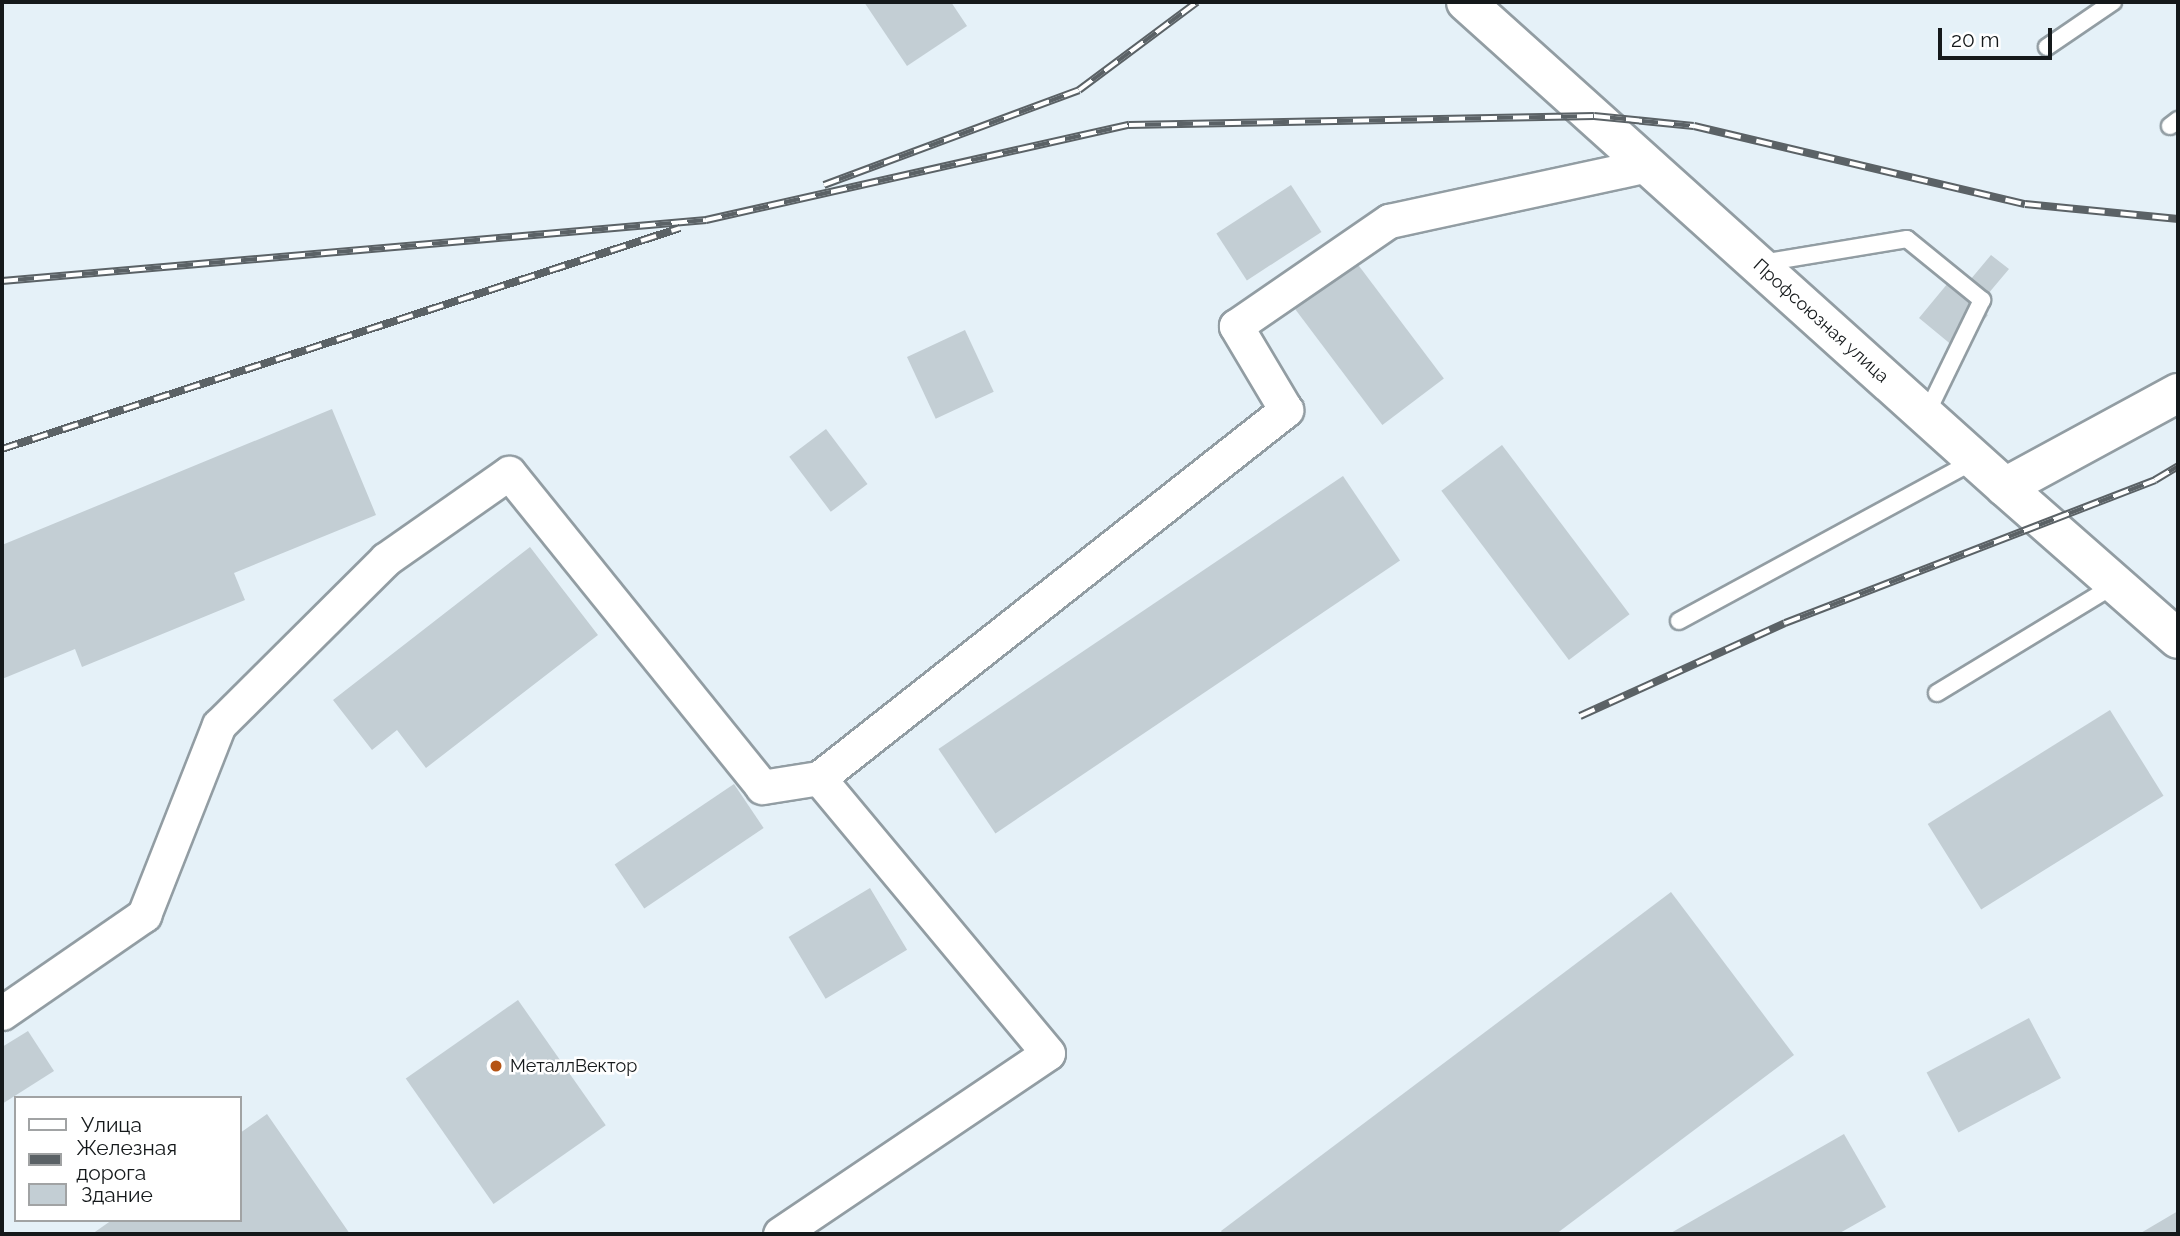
<!DOCTYPE html>
<html>
<head>
<meta charset="utf-8">
<style>
	body { margin:0 }
	#map { position:relative; width:2180px; height:1236px; overflow:hidden; background:#e5f1f8; font-family:Raleway,sans-serif }
	div>[style] { position:absolute }
	.building>* { inset:0; background:#c3ced4; transform-origin:0 0 }
	.roads { filter:drop-shadow(2px 0 #929da3) drop-shadow(-2px 0 #929da3) drop-shadow(0 2px #929da3) drop-shadow(0 -2px #929da3) }
	.lane>* { height:16px; margin:-8px; padding:0 8px; transform-origin:8px; border-radius:8px; background:#fff }
	.street>* { height:33px; margin:-16.5px; padding:0 16.5px; transform-origin:16.5px; border-radius:16.5px; background:#fff }
	.secondary>* { height:38px; margin:-19px; padding:0 19px; transform-origin:19px; border-radius:19px; background:#fff }
	.rail>* { height:8px; margin-top:-4px; transform-origin:0; background:repeating-linear-gradient(90deg,#fff 0 16px,#5b6266 0 32px); box-sizing:border-box; border-block:2px solid #5b6266 }
	.dots>* { width:19px; height:19px; translate:-50% -50%; box-sizing:border-box; border:4px solid #fff; border-radius:50% }
	span { translate:-50% -50%; white-space:nowrap; text-align:center; line-height:1.15; -webkit-text-stroke:5px #fff; paint-order:stroke }
	.street-label { font-size:18px; color:#15191b }
	.poi-label { font-size:18px; color:#15191b }
	.left { translate:0 -50%; text-align:left }
	.frame { position:absolute; inset:0; border:4px solid #15191b; pointer-events:none }
	.legend { position:absolute; left:14px; top:1096px; width:228px; height:126px; box-sizing:border-box; background:#fff; border:2px solid #a1a3a4; margin:0; padding:9px 12px; list-style:none; font-size:21px; color:#15191b }
	.legend li { display:flex; align-items:center; gap:14px; height:35px }
	.legend b { width:35px; border:2px solid #a1a3a4 }
	.scale { position:absolute; left:1938px; top:28px; width:114px; height:32px; box-sizing:border-box; border:4px solid #15191b; border-top:0; padding-left:9px; font-size:21px; line-height:24px; white-space:nowrap; color:#15191b; -webkit-text-stroke:5px #fff; paint-order:stroke }
</style>
</head>
<body>
<div id="map">
	<div class="building">
		<div style="clip-path:polygon(864px 2px,951px 2px,967px 26px,907px 66px)"></div>
		<div style="left:1291px;top:185px;width:56px;height:89px;rotate:57deg"></div>
		<div style="clip-path:polygon(1991px 255px,2009px 269px,1977px 307px,1988px 315px,1959px 351px,1919px 318px,1948px 283px,1960px 292px)"></div>
		<div style="left:1356px;top:262px;width:146px;height:77px;rotate:53deg"></div>
		<div style="left:965px;top:330px;width:68px;height:64px;rotate:65deg"></div>
		<div style="clip-path:polygon(332px 409px,376px 515px,234px 573px,245px 600px,82px 667px,75px 649px,2px 679px,2px 545px)"></div>
		<div style="left:826px;top:429px;width:69px;height:46px;rotate:53deg"></div>
		<div style="left:1502px;top:445px;width:212px;height:76px;rotate:53deg"></div>
		<div style="left:1343px;top:476px;width:102px;height:488px;rotate:56deg"></div>
		<div style="clip-path:polygon(530px 547px,598px 635px,426px 768px,397px 730px,372px 750px,333px 700px)"></div>
		<div style="left:2110px;top:710px;width:101px;height:215px;rotate:58deg"></div>
		<div style="left:734px;top:784px;width:53px;height:144px;rotate:56deg"></div>
		<div style="left:870px;top:888px;width:72px;height:95px;rotate:59deg"></div>
		<div style="clip-path:polygon(1671px 892px,1794px 1055px,1556px 1234px,1223px 1234px,1221px 1231px)"></div>
		<div style="left:518px;top:1000px;width:153px;height:137px;rotate:55deg"></div>
		<div style="left:2029px;top:1018px;width:68px;height:116px;rotate:62deg"></div>
		<div style="clip-path:polygon(28px 1031px,54px 1071px,2px 1104px,2px 1047px)"></div>
		<div style="clip-path:polygon(267px 1114px,350px 1234px,92px 1234px,112px 1220px,240px 1220px,240px 1133px)"></div>
		<div style="clip-path:polygon(1844px 1134px,1886px 1207px,1838px 1234px,1669px 1234px)"></div>
		<div style="clip-path:polygon(2178px 1211px,2178px 1234px,2139px 1234px)"></div>
	</div>
	<div class="roads">
		<div class="lane">
			<div style="left:2047px;top:47px;width:80px;rotate:-34.3deg"></div>
			<div style="left:2170px;top:126px;width:10px;rotate:-37deg"></div>
			<div style="left:1762px;top:263px;width:147px;rotate:-9.4deg"></div>
			<div style="left:1907px;top:239px;width:97px;rotate:39.1deg"></div>
			<div style="left:1982px;top:300px;width:128px;rotate:116deg"></div>
			<div style="left:1679px;top:621px;width:337px;rotate:-28.5deg"></div>
			<div style="left:1937px;top:693px;width:210px;rotate:-31.3deg"></div>
		</div>
		<div class="street">
			<div style="left:2px;top:1013px;width:173px;rotate:-34.6deg"></div>
			<div style="left:144px;top:915px;width:204px;rotate:-68.5deg"></div>
			<div style="left:219px;top:725px;width:235px;rotate:-44.8deg"></div>
			<div style="left:386px;top:559px;width:150px;rotate:-35deg"></div>
			<div style="left:509px;top:473px;width:403px;rotate:51.1deg"></div>
			<div style="left:762px;top:787px;width:58px;rotate:-9deg"></div>
			<div style="left:780px;top:1234px;width:323px;rotate:-34deg"></div>
			<div style="left:1048px;top:1053px;width:358px;rotate:-129.8deg"></div>
			<div style="left:819px;top:778px;width:595px;rotate:-38.24deg"></div>
			<div style="left:1286px;top:410px;width:98px;rotate:-120.8deg"></div>
			<div style="left:1236px;top:326px;width:186px;rotate:-34.5deg"></div>
			<div style="left:1389px;top:221px;width:264px;rotate:-12.2deg"></div>
		</div>
		<div class="secondary">
			<div style="left:1466px;top:2px;width:725px;rotate:41.98deg"></div>
			<div style="left:2005px;top:487px;width:230px;rotate:41.3deg"></div>
			<div style="left:2005px;top:487px;width:197px;rotate:-28.5deg"></div>
		</div>
	</div>
	<div class="rail">
		<div style="left:824px;top:185px;width:272px;rotate:-20.4deg"></div>
		<div style="left:1079px;top:90px;width:147px;rotate:-36.7deg"></div>
		<div style="left:2px;top:281px;width:707px;rotate:-4.95deg"></div>
		<div style="left:706px;top:220px;width:434px;rotate:-12.7deg"></div>
		<div style="left:1129px;top:125px;width:465px;rotate:-1.1deg"></div>
		<div style="left:1594px;top:116px;width:100px;rotate:5.7deg"></div>
		<div style="left:1694px;top:126px;width:340px;rotate:13.3deg"></div>
		<div style="left:2025px;top:204px;width:154px;rotate:5.6deg"></div>
		<div style="left:2px;top:449px;width:713px;rotate:-18.05deg"></div>
		<div style="left:1580px;top:716px;width:225px;rotate:-24.4deg"></div>
		<div style="left:1785px;top:623px;width:397px;rotate:-21.1deg"></div>
		<div style="left:2155px;top:480px;width:27px;rotate:-31deg"></div>
	</div>
	<div class="dots">
		<div style="left:496px;top:1066px;background:#b55415"></div>
	</div>
	<div class="street-label">
		<span style="left:1821px;top:321px;rotate:42deg">Профсоюзная улица</span>
	</div>
	<div class="poi-label">
		<span class="left" style="left:510px;top:1066px">МеталлВектор</span>
	</div>
	<div class="frame"></div>
	<ul class="legend">
	<li><b style="height:9px;background:#fff"></b>Улица</li>
	<li><b style="height:9px;background:#5b6266"></b>Железная дорога</li>
	<li><b style="height:19px;background:#c3ced4"></b>Здание</li>
	</ul>
	<div class="scale">20 m</div>
</div>
</body>
</html>
